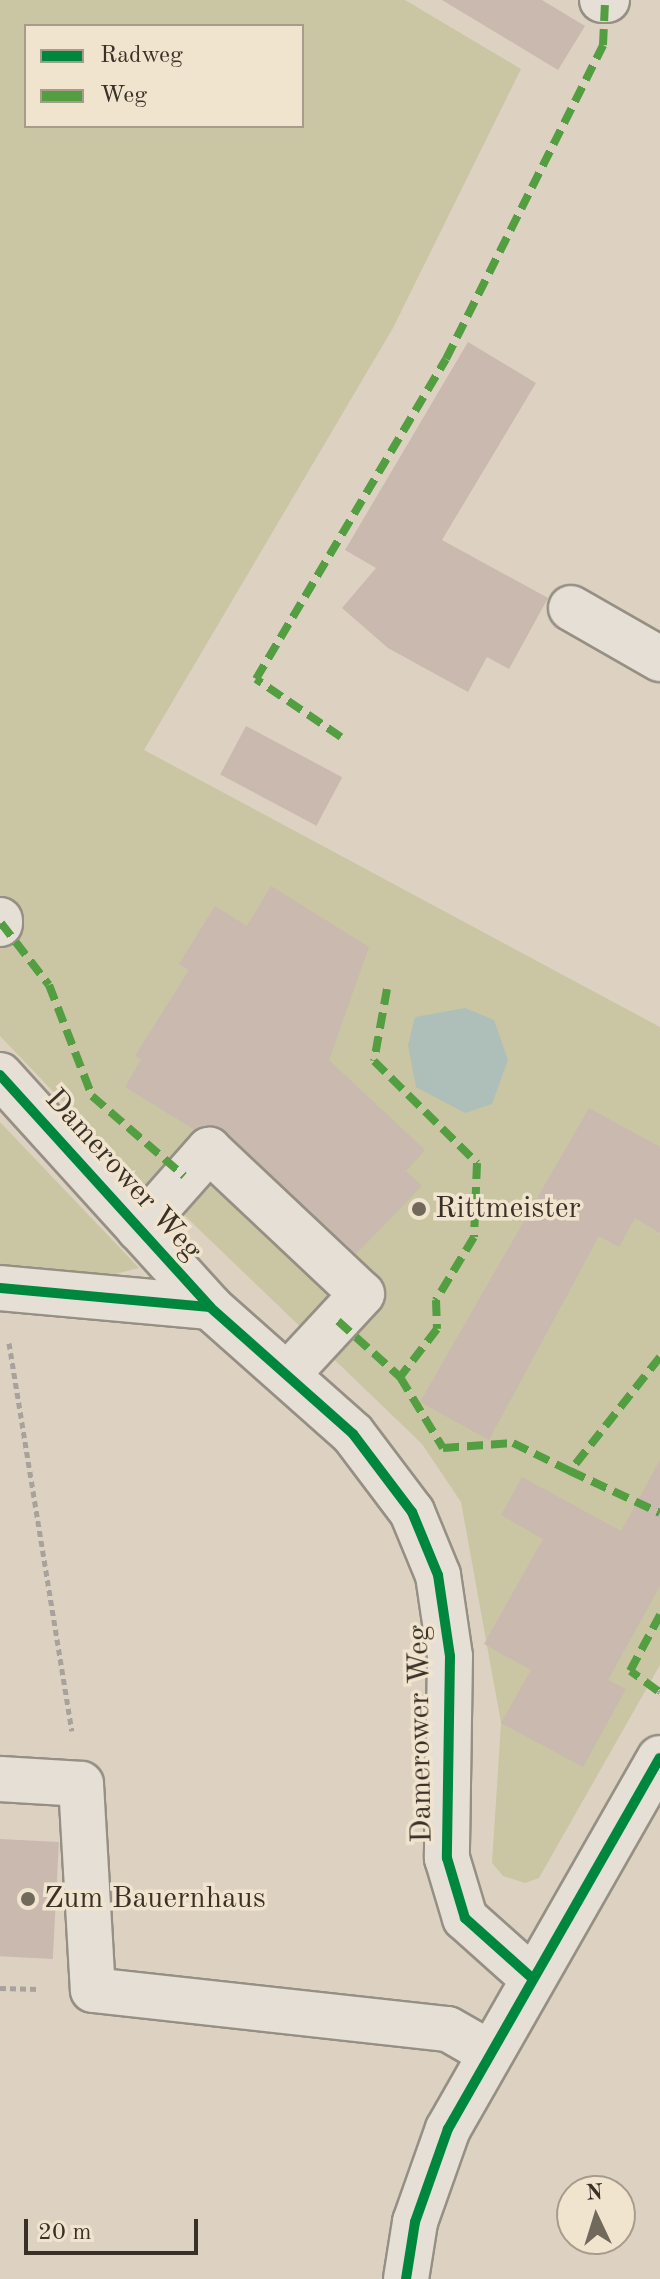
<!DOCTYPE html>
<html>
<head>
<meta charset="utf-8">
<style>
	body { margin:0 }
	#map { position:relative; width:660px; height:2279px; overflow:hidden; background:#ddd2c1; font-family:"Old Standard TT",serif }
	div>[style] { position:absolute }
	.green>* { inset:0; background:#cac6a3 }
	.water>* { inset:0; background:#adbfb8 }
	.building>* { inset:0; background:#c9b9ae; transform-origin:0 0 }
	.path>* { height:5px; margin-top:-2.5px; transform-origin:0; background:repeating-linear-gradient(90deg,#a7a29c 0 6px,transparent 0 10px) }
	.roads { filter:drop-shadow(2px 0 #968f84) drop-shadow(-2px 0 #968f84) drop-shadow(0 2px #968f84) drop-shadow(0 -2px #968f84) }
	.minor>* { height:44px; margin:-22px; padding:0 22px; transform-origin:22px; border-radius:22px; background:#e5dfd6 }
	.quiet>* { height:8px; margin-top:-4px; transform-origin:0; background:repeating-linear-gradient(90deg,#529e41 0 16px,transparent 0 24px) }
	.cycleway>* { height:10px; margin:-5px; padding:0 5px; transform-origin:5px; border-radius:5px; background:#00873e }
	.dots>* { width:22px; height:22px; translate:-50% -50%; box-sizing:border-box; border:4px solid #f1e4cf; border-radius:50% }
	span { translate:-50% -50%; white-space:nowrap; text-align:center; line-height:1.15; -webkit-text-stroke:7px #f1e4cf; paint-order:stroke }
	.street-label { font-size:30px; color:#393127 }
	.poi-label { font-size:30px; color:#393127 }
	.left { translate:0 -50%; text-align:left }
	.legend { position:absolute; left:24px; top:24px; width:280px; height:104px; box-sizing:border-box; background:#f1e4cf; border:2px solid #a79c8c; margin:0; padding:10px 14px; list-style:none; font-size:24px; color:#393127 }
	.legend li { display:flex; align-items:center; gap:16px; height:40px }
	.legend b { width:40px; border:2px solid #a79c8c }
	.north { position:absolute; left:556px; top:2175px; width:80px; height:80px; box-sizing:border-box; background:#f1e4cf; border:2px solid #a79c8c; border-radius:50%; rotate:356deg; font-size:22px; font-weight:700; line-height:32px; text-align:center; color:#393127 }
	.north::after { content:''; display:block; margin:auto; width:28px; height:36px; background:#72695d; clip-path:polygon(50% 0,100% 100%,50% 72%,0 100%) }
	.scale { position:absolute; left:24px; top:2219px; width:174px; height:36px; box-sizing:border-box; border:4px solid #393127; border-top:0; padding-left:10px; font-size:24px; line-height:28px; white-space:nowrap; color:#393127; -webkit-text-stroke:6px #f1e4cf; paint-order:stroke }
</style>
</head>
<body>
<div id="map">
	<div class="green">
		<div style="clip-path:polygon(evenodd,0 0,405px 0,521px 69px,393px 328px,144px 750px,660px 1027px,660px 1665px,539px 1878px,525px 1883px,503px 1876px,492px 1863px,501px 1723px,461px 1502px,422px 1444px,157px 1189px,152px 1195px,0 1036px,0 0,26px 26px,302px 26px,302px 126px,26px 126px,26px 26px)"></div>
		<div style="clip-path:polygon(0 1122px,139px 1268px,115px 1274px,0 1267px)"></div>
	</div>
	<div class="water">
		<div style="clip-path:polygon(465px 1008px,494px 1020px,508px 1060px,492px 1104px,465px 1113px,416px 1087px,408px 1045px,415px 1017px)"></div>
	</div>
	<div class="building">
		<div style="clip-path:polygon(442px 0,542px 0,585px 26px,558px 70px)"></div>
		<div style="clip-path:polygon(468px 342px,536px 383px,442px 540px,548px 598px,509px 669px,487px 657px,468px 692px,388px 648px,342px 608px,376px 568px,345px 550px)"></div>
		<div style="left:246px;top:726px;width:109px;height:55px;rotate:28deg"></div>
		<div style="clip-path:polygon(271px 886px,369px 947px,329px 1060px,425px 1150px,406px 1171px,422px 1186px,356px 1254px,226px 1132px,214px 1126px,195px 1130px,125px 1087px,141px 1060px,135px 1056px,189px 970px,179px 964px,215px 906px,247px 926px)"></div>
		<div style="clip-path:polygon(589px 1108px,660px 1147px,660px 1233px,635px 1218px,619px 1247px,599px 1236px,489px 1440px,420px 1402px)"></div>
		<div style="clip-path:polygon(660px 1460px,660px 1586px,608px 1680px,626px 1689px,583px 1767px,501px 1723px,531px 1670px,484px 1644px,543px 1539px,501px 1515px,522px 1477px,621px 1531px)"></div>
		<div style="left:0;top:1839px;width:59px;height:117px;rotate:3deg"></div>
	</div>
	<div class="path">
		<div style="left:9px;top:1343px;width:393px;rotate:80.8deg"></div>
		<div style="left:658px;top:1691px;width:2px;rotate:27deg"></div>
		<div style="left:0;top:1988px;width:40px;rotate:1.4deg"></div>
	</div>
	<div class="roads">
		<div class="minor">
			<div style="left:602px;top:0;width:5px"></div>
			<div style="left:571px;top:608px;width:103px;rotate:29.8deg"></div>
			<div style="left:0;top:920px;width:4px;rotate:90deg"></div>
			<div style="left:0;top:1075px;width:313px;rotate:47.8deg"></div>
			<div style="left:210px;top:1307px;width:191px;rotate:41.6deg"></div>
			<div style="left:353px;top:1434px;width:98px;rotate:52.9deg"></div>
			<div style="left:412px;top:1512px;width:68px;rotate:67.6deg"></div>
			<div style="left:438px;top:1575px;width:82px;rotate:81.6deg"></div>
			<div style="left:450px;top:1656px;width:202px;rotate:90.9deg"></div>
			<div style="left:447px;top:1858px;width:63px;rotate:73.3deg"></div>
			<div style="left:465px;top:1918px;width:89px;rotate:41.8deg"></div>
			<div style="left:139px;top:1229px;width:106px;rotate:-48.5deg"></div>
			<div style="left:209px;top:1150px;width:210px;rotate:43.3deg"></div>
			<div style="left:362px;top:1294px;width:110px;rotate:132.8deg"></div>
			<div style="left:0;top:1288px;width:211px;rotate:5.2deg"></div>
			<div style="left:0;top:1779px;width:81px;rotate:3.5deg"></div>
			<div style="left:81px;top:1784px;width:206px;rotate:86.7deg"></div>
			<div style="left:93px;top:1990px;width:357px;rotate:6.3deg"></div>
			<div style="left:448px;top:2029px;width:48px;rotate:29.7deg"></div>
			<div style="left:406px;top:2279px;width:58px;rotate:-81deg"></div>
			<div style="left:415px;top:2222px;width:99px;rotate:-70.5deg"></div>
			<div style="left:448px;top:2129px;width:427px;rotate:-60.3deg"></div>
		</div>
	</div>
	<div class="quiet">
		<div style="left:341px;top:737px;width:103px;rotate:-145.7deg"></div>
		<div style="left:256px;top:679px;width:372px;rotate:-59.3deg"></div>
		<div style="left:446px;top:359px;width:351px;rotate:-63.4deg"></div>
		<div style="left:603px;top:45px;width:43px;rotate:-87.3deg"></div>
		<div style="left:1px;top:923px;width:78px;rotate:52.3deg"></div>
		<div style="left:49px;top:985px;width:119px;rotate:68.8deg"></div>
		<div style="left:92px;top:1096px;width:122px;rotate:41deg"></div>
		<div style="left:387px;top:989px;width:73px;rotate:100.2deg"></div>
		<div style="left:374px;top:1061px;width:145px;rotate:44.7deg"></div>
		<div style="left:477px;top:1163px;width:74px;rotate:92.3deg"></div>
		<div style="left:474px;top:1237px;width:74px;rotate:121.1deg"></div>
		<div style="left:436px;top:1300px;width:29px;rotate:88deg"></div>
		<div style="left:437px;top:1329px;width:61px;rotate:127.6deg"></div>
		<div style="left:400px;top:1377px;width:83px;rotate:58.8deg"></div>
		<div style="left:443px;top:1448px;width:70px;rotate:-4.1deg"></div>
		<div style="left:513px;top:1443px;width:64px;rotate:26.2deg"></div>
		<div style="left:338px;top:1321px;width:84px;rotate:42.1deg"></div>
		<div style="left:660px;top:1357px;width:145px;rotate:128.3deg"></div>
		<div style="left:570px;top:1471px;width:99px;rotate:25deg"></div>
		<div style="left:658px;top:1691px;width:34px;rotate:-144deg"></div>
		<div style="left:630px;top:1671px;width:64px;rotate:-61.8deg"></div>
	</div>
	<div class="cycleway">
		<div style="left:0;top:1075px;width:313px;rotate:47.8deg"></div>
		<div style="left:210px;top:1307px;width:191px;rotate:41.6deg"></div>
		<div style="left:353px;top:1434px;width:98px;rotate:52.9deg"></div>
		<div style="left:412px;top:1512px;width:68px;rotate:67.6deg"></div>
		<div style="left:438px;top:1575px;width:82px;rotate:81.6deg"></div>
		<div style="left:450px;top:1656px;width:202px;rotate:90.9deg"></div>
		<div style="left:447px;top:1858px;width:63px;rotate:73.3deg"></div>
		<div style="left:465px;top:1918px;width:89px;rotate:41.8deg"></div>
		<div style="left:0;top:1288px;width:211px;rotate:5.2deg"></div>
		<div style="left:406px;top:2279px;width:58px;rotate:-81deg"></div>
		<div style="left:415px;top:2222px;width:99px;rotate:-70.5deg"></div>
		<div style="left:448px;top:2129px;width:427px;rotate:-60.3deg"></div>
	</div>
	<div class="dots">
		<div style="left:419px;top:1209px;background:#72695d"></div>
		<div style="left:28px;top:1899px;background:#72695d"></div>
	</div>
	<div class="street-label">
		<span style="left:123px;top:1175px;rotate:48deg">Damerower Weg</span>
		<span style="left:421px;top:1734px;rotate:-91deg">Damerower Weg</span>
	</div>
	<div class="poi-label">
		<span class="left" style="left:435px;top:1209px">Rittmeister</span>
		<span class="left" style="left:44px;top:1899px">Zum Bauernhaus</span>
	</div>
	<ul class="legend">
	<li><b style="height:10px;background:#00873e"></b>Radweg</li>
	<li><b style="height:10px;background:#529e41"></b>Weg</li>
	</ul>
	<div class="north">N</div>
	<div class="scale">20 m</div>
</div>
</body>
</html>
